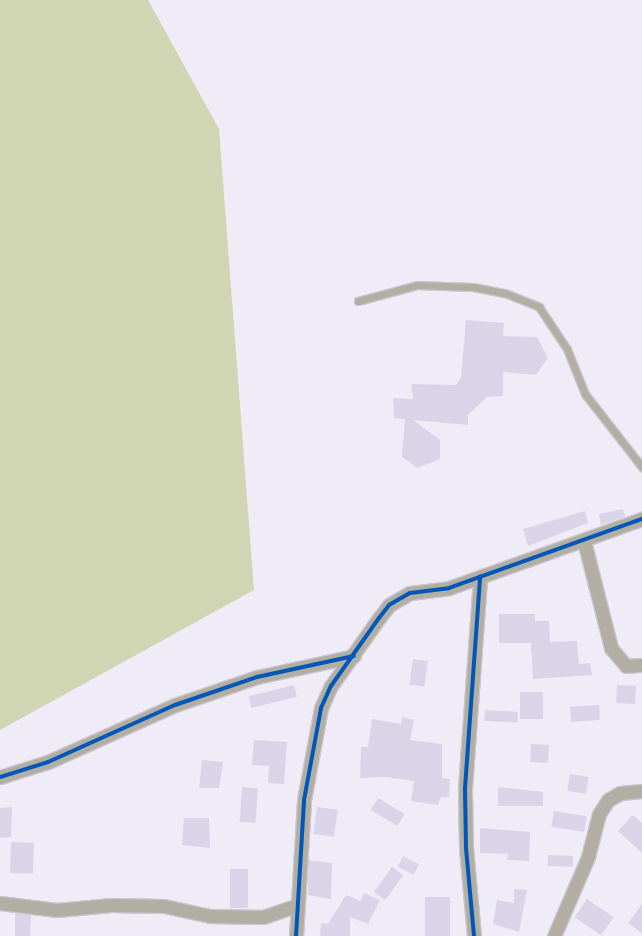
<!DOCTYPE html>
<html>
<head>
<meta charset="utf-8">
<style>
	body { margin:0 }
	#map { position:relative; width:642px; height:936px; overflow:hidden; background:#efecf8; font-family:Lora,serif }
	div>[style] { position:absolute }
	.green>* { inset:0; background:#d0d5b3 }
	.building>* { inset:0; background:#dad4e8; transform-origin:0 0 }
	.roads { filter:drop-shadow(1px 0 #cac7d1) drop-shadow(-1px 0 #cac7d1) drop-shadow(0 1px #cac7d1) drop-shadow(0 -1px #cac7d1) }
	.service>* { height:7px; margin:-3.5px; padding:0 3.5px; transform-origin:3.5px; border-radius:3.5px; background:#b3aea4 }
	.minor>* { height:13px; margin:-6.5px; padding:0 6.5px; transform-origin:6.5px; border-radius:6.5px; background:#b3aea4 }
	.cycleway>* { height:4px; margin:-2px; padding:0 2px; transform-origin:2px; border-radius:2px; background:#0057b8 }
	span { translate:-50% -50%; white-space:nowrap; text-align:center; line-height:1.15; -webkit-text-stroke:3px #f9f7fd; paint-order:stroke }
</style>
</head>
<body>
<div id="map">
	<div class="green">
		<div style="clip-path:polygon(0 0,148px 0,219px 129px,254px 590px,0 730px)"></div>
	</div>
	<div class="building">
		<div style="clip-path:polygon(466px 320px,504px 323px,503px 336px,537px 337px,548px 358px,536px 375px,503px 372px,503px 396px,487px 397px,468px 415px,468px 425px,413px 420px,440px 440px,440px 459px,418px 468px,402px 457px,405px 419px,394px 418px,393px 398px,413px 399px,411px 384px,456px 385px,461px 377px)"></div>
		<div style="clip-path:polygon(623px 509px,625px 517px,601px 525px,599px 514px)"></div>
		<div style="clip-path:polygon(585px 511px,588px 523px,528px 546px,523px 529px)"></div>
		<div style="clip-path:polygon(499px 614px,535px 614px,535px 621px,549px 621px,550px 642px,577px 641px,579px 664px,590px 663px,592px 675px,533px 679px,531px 643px,499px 643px)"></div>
		<div style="left:413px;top:659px;width:15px;height:26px;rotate:8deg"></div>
		<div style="left:294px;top:685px;width:12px;height:47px;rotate:76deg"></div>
		<div style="left:617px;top:685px;width:19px;height:18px;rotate:3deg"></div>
		<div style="left:543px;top:692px;width:27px;height:23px;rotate:90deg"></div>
		<div style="left:599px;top:705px;width:15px;height:29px;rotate:86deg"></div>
		<div style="left:485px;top:710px;width:33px;height:11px;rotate:3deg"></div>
		<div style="clip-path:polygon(402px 717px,414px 720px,410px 740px,442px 744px,442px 778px,450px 779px,449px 797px,441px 797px,438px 805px,411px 801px,414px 781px,386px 777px,360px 778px,361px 747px,368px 747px,372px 719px,401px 724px)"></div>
		<div style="clip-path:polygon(254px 740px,287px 742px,284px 784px,268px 783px,269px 766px,252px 765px)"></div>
		<div style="left:531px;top:744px;width:18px;height:18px;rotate:3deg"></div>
		<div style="clip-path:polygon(202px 760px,223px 762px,219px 788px,199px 788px)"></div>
		<div style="left:570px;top:774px;width:19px;height:17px;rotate:9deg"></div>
		<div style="left:242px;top:787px;width:16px;height:35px;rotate:4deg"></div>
		<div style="clip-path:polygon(498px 787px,543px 792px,543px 806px,498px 806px)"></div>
		<div style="left:378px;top:798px;width:31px;height:14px;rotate:31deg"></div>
		<div style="clip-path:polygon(12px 807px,11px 837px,0 838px,0 808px)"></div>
		<div style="left:317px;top:807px;width:21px;height:27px;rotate:8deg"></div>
		<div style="left:554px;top:811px;width:33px;height:16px;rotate:9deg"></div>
		<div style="clip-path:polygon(633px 815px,642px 823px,642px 853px,618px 831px)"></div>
		<div style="clip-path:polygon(184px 818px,209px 818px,210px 848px,182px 845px)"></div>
		<div style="clip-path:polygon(480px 828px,530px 832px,529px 861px,507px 860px,508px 854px,480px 853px)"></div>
		<div style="left:11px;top:842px;width:23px;height:31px;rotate:2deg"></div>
		<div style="left:548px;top:855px;width:25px;height:11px;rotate:2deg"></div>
		<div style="left:403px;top:856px;width:18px;height:12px;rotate:27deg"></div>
		<div style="clip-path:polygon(308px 860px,332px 863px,331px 899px,308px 895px)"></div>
		<div style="left:392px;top:867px;width:14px;height:31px;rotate:36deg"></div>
		<div style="left:230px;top:869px;width:18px;height:39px"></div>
		<div style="clip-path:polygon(514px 889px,527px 890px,519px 932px,493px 924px,497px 900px,514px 903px)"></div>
		<div style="clip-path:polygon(364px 893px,380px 900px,368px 924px,350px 917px,350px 936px,320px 936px,321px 923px,328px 924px,346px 895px,360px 901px)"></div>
		<div style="left:425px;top:897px;width:25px;height:39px"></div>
		<div style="left:587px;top:899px;width:32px;height:22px;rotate:34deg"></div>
		<div style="clip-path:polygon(642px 904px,642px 933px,628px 923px)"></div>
		<div style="clip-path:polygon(15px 913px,31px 915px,30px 936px,15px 936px)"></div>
	</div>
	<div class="roads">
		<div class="service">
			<div style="left:358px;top:301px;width:61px;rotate:-15.2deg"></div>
			<div style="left:417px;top:285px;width:56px;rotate:2deg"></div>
			<div style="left:473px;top:287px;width:33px;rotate:11deg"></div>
			<div style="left:505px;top:293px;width:37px;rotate:22deg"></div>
			<div style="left:539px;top:307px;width:50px;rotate:56.3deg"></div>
			<div style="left:567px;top:349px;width:48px;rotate:68.2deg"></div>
			<div style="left:585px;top:394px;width:93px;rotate:52deg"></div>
		</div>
		<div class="minor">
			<div style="left:584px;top:541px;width:110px;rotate:75.8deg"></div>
			<div style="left:611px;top:648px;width:23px;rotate:50deg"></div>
			<div style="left:626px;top:666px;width:16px;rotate:-4deg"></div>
			<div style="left:0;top:777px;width:50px;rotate:-17.4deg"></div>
			<div style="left:48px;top:762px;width:139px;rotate:-24.2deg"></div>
			<div style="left:175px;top:705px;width:87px;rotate:-18.9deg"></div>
			<div style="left:257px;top:677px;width:99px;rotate:-12.2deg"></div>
			<div style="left:0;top:903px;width:57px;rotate:7deg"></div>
			<div style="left:57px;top:910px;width:54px;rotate:-5.3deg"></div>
			<div style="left:111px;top:905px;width:53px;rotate:1.1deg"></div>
			<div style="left:164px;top:906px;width:47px;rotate:12.3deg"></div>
			<div style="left:210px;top:916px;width:53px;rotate:1.1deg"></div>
			<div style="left:263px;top:917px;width:36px;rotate:-19deg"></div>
			<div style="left:296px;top:936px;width:136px;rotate:-86.6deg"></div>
			<div style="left:304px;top:800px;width:94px;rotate:-79.5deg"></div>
			<div style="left:321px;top:708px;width:24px;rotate:-66deg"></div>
			<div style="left:331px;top:686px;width:83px;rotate:-54.8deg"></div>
			<div style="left:379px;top:618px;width:16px;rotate:-52deg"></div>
			<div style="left:389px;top:605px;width:24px;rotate:-30deg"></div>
			<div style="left:410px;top:593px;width:39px;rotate:-7deg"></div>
			<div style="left:449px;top:588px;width:205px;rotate:-19.7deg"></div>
			<div style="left:474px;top:936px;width:88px;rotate:-95.2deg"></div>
			<div style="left:466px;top:848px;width:60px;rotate:-91deg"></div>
			<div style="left:465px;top:788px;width:212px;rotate:-85.9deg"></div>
			<div style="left:554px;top:936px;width:86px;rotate:-66.7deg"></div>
			<div style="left:588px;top:857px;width:44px;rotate:-75.7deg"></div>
			<div style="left:599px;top:814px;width:17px;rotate:-57deg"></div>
			<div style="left:608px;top:800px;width:14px;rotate:-30deg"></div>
			<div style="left:620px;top:793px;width:22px;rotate:-5deg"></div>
		</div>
	</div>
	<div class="cycleway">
		<div style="left:0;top:777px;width:50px;rotate:-17.4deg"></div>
		<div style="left:48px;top:762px;width:139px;rotate:-24.2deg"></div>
		<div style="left:175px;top:705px;width:87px;rotate:-18.9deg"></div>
		<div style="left:257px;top:677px;width:99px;rotate:-12.2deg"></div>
		<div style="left:296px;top:936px;width:136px;rotate:-86.6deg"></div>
		<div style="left:304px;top:800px;width:94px;rotate:-79.5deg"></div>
		<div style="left:321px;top:708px;width:24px;rotate:-66deg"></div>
		<div style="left:331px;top:686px;width:83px;rotate:-54.8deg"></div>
		<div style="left:379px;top:618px;width:16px;rotate:-52deg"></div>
		<div style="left:389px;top:605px;width:24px;rotate:-30deg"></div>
		<div style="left:410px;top:593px;width:39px;rotate:-7deg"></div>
		<div style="left:449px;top:588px;width:205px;rotate:-19.7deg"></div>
		<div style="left:474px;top:936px;width:88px;rotate:-95.2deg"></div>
		<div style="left:466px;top:848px;width:60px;rotate:-91deg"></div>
		<div style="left:465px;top:788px;width:212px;rotate:-85.9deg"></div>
	</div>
</div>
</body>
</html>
